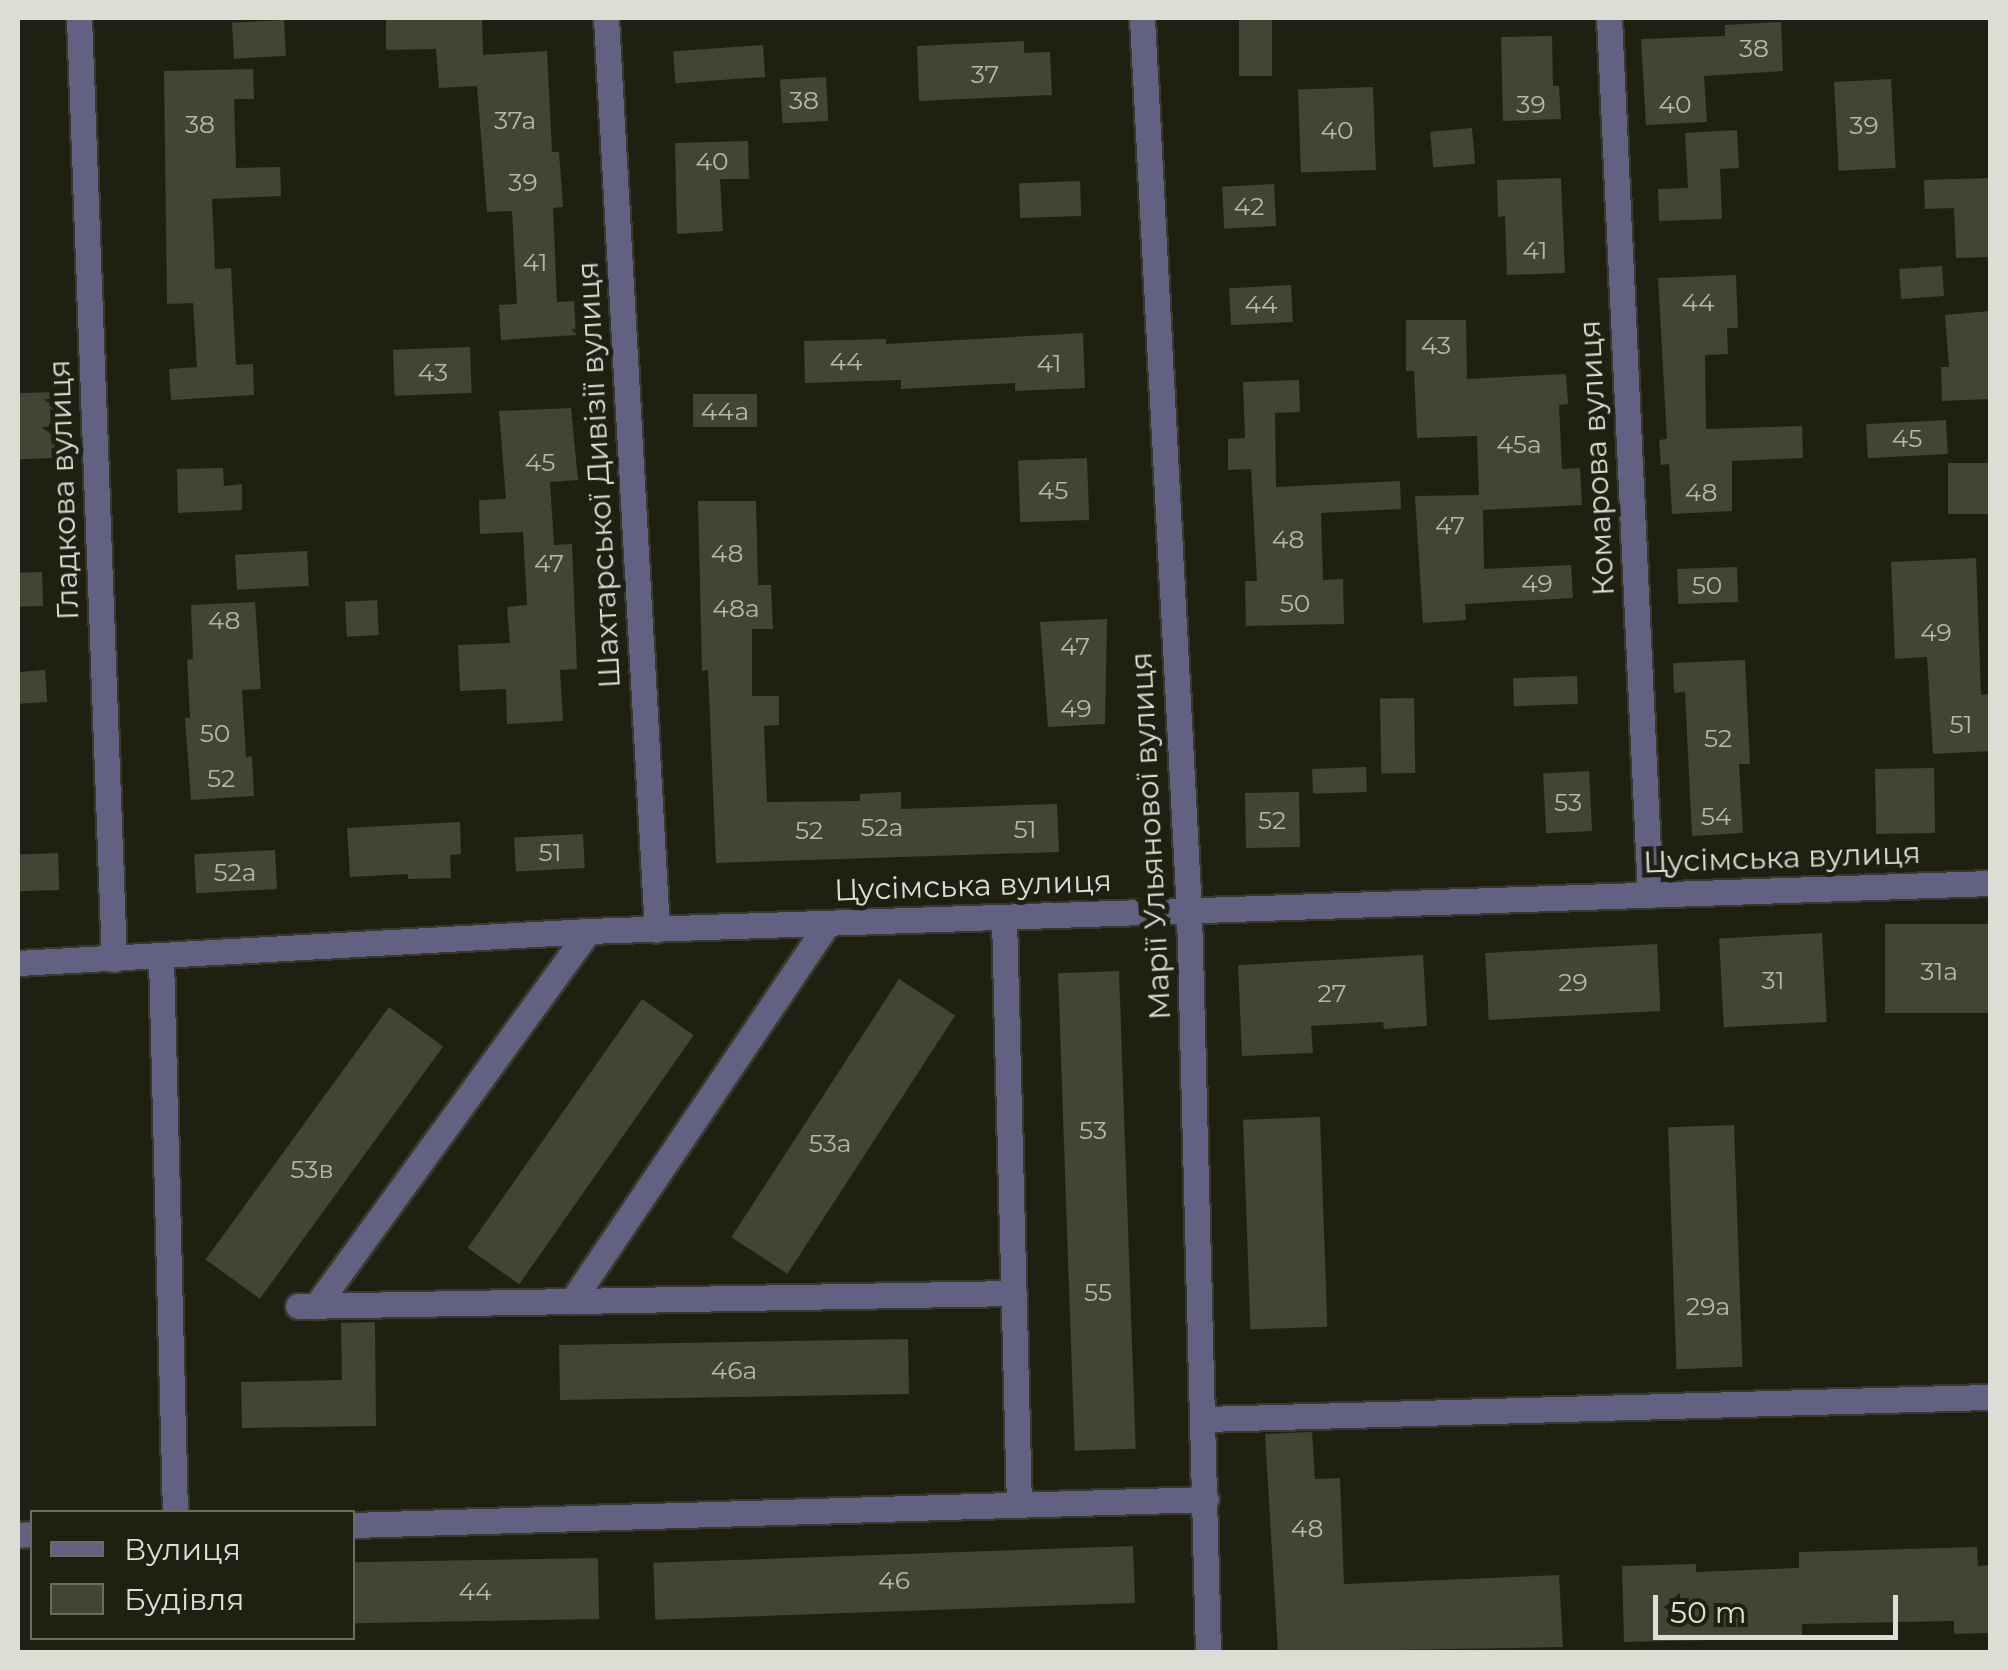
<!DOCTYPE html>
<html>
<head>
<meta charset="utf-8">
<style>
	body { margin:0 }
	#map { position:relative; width:2008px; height:1670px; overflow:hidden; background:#1f2012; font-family:Montserrat,sans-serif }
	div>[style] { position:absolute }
	.building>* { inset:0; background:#424434; transform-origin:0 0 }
	.roads { filter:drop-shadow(2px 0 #393a2d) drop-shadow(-2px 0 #393a2d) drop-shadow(0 2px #393a2d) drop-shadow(0 -2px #393a2d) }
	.minor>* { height:25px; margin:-12.5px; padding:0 12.5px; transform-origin:12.5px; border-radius:12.5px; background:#636181 }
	span { translate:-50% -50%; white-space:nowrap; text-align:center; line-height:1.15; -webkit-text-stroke:10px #1f2012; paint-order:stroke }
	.number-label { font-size:25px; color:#b6b7ac }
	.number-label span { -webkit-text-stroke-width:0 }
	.street-label { font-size:30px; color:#dcddd4 }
	.frame { position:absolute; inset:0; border:20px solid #dcddd4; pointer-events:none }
	.legend { position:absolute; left:30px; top:1510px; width:325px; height:130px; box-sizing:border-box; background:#1f2012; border:2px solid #6b6c60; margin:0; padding:12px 18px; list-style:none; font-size:30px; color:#dcddd4 }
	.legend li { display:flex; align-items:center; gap:20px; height:50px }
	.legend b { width:50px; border:2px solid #6b6c60 }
	.scale { position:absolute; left:1653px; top:1595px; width:245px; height:45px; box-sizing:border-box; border:5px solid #dcddd4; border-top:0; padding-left:12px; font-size:30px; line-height:35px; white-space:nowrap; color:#dcddd4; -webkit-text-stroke:8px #1f2012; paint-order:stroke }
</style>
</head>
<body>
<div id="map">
	<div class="building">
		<div style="clip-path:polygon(386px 18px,482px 18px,483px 55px,547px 51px,552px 152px,559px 152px,563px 207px,553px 208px,557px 302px,574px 301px,576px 335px,501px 340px,499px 305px,517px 304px,512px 211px,487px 212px,477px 86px,439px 88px,436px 49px,386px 50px)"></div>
		<div style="left:1239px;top:18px;width:33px;height:58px"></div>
		<div style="left:284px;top:20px;width:36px;height:52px;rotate:87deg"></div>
		<div style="clip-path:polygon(1781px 22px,1783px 71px,1704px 76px,1707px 122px,1646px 125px,1641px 39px,1725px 36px,1725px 25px)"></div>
		<div style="clip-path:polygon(1552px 36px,1553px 86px,1559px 86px,1561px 119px,1503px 121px,1501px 37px)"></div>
		<div style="clip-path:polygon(1024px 41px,1024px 53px,1050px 52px,1052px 95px,919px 101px,917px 46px)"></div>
		<div style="left:763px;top:45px;width:32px;height:90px;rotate:86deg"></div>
		<div style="clip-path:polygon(253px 69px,254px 99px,234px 99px,236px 168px,280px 167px,281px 196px,212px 199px,215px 269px,231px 268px,236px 365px,253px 364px,254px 395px,171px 400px,169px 369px,197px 367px,193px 303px,167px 304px,164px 71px)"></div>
		<div style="left:826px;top:77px;width:44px;height:46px;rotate:87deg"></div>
		<div style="left:1891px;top:79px;width:89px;height:57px;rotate:87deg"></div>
		<div style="left:1373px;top:87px;width:83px;height:75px;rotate:88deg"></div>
		<div style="left:1472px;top:128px;width:36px;height:42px;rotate:85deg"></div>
		<div style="clip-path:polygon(1737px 130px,1739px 168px,1720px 169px,1722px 219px,1659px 221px,1658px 189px,1688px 188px,1685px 133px)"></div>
		<div style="clip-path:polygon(748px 141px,749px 179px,720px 179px,723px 231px,677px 234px,675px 143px)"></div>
		<div style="clip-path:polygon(1561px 178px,1565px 273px,1507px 275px,1505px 216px,1498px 217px,1497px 180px)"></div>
		<div style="clip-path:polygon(1990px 178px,1990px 257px,1956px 258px,1954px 208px,1925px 209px,1924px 180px)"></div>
		<div style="left:1080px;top:181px;width:35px;height:61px;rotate:88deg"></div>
		<div style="left:1274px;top:184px;width:42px;height:52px;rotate:87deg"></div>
		<div style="left:1942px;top:266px;width:30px;height:43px;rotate:86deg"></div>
		<div style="clip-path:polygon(1736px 275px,1738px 328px,1727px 328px,1728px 354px,1705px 355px,1706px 429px,1802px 426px,1803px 458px,1732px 461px,1732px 511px,1672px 514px,1669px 464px,1661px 465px,1659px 440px,1667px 439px,1658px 278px)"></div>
		<div style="left:1291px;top:285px;width:37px;height:62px;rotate:87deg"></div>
		<div style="clip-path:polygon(1990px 311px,1990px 399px,1942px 401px,1941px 367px,1949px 367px,1945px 315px)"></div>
		<div style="clip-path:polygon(1406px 320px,1466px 320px,1467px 379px,1566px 374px,1568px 404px,1559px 405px,1562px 469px,1580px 468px,1582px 505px,1483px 510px,1484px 569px,1571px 565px,1573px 598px,1465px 604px,1466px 620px,1423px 623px,1415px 496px,1479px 495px,1477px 436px,1417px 438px,1414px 371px,1406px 371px)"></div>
		<div style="clip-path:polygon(1083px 333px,1085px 388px,1015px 391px,1015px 383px,901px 389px,901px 380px,805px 383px,804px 341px,886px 339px,886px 344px)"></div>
		<div style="left:470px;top:347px;width:46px;height:77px;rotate:88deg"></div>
		<div style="clip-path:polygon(1299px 380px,1300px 412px,1275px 413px,1276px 487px,1400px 481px,1401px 509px,1321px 513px,1323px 580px,1343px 579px,1344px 624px,1246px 626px,1245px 581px,1257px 581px,1251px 469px,1228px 470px,1228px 439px,1245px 438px,1243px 382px)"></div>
		<div style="left:53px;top:392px;width:66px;height:35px;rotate:88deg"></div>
		<div style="left:757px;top:394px;width:33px;height:64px;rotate:90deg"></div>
		<div style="clip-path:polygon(571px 408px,578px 480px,550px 482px,554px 545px,572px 544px,577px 669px,560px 670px,563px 721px,507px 724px,506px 689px,460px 691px,458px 645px,510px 643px,507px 607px,527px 605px,523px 532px,480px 534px,479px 500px,506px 499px,499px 411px)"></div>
		<div style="left:1946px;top:420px;width:34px;height:80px;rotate:87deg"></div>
		<div style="left:1087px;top:458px;width:62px;height:69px;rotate:88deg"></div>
		<div style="left:1990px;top:463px;width:51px;height:42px;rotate:90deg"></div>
		<div style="clip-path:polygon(223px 468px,224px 486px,242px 484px,242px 510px,178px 513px,177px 469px)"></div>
		<div style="clip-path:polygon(698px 501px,756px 501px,758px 585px,771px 585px,773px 629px,752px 629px,752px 696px,779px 696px,779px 725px,764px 726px,767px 802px,860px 801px,860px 794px,901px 792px,901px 809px,1057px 804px,1059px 852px,716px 863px,708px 670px,702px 671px)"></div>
		<div style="left:307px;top:551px;width:35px;height:72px;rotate:87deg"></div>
		<div style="clip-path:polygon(1976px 558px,1981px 695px,1990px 694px,1990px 751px,1933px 754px,1927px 657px,1895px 659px,1891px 562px)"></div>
		<div style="left:1737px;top:567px;width:35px;height:60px;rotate:88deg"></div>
		<div style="left:42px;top:572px;width:34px;height:24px;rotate:88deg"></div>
		<div style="left:377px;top:600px;width:35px;height:32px;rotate:87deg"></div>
		<div style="clip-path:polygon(255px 602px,261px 689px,242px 690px,246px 757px,252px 756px,254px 796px,191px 800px,185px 718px,190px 718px,187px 660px,193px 659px,191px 605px)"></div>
		<div style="clip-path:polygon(1107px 619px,1105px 724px,1048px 727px,1040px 622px)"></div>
		<div style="clip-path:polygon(1745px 660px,1750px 764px,1739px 764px,1743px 833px,1692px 836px,1685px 692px,1674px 693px,1673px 663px)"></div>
		<div style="left:45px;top:670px;width:32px;height:27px;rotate:86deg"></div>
		<div style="left:1577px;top:676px;width:28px;height:64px;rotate:88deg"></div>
		<div style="left:1414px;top:698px;width:75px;height:34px;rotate:89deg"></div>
		<div style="left:1366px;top:767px;width:25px;height:54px;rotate:88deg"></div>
		<div style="left:1934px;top:768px;width:65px;height:59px;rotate:89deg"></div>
		<div style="left:1589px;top:771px;width:60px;height:46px;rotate:87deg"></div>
		<div style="left:1299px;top:792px;width:55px;height:54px;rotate:89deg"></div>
		<div style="clip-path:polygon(460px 822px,461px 854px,450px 855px,451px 878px,408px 879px,408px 874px,350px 877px,347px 828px)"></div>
		<div style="left:583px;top:834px;width:34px;height:69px;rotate:87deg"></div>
		<div style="left:275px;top:850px;width:39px;height:81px;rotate:87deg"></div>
		<div style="left:58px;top:853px;width:37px;height:40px;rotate:88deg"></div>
		<div style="left:1990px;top:924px;width:89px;height:105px;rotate:90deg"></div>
		<div style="left:1822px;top:933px;width:89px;height:103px;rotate:87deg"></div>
		<div style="left:1657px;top:944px;width:67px;height:172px;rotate:87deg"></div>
		<div style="clip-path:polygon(1423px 955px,1427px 1026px,1384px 1029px,1383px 1022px,1311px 1026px,1313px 1053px,1242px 1056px,1238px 965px)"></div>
		<div style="left:1119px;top:971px;width:478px;height:61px;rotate:88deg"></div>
		<div style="left:899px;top:979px;width:67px;height:308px;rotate:33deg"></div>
		<div style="left:642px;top:999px;width:63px;height:304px;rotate:35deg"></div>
		<div style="left:389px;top:1007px;width:67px;height:312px;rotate:36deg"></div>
		<div style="left:1320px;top:1117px;width:210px;height:77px;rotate:88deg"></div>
		<div style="left:1734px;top:1125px;width:242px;height:66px;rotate:88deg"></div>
		<div style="clip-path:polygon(375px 1322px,376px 1426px,242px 1428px,241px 1382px,342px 1380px,341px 1323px)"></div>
		<div style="left:908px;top:1339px;width:55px;height:349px;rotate:89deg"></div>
		<div style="clip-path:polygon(1312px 1432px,1315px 1479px,1340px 1478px,1344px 1584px,1559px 1575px,1563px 1647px,1278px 1652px,1265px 1434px)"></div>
		<div style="left:1133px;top:1546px;width:57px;height:480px;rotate:88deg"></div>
		<div style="clip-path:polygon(1977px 1547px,1978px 1566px,1990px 1565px,1990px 1633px,1954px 1634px,1954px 1621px,1802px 1624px,1802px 1638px,1624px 1642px,1622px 1566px,1696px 1564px,1696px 1572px,1799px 1568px,1799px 1552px)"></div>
		<div style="left:598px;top:1558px;width:61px;height:246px;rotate:89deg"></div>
	</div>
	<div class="roads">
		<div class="minor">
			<div style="left:79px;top:18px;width:942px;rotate:87.87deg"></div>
			<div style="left:606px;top:18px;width:913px;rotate:86.8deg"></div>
			<div style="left:1142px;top:18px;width:895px;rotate:86.99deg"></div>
			<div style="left:1189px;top:912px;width:740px;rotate:88.53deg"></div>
			<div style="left:1609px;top:18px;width:878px;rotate:87.32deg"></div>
			<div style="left:1004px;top:918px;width:587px;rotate:88.54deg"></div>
			<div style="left:161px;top:957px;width:555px;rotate:88.56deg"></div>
			<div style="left:18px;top:963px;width:571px;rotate:-3.21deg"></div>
			<div style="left:588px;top:931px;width:1403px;rotate:-1.96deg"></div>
			<div style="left:572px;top:1301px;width:455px;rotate:-55.9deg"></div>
			<div style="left:298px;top:1306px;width:716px;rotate:-1.04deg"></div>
			<div style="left:316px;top:1306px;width:463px;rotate:-54deg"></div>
			<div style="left:1205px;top:1419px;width:785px;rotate:-1.61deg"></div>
			<div style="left:352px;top:1525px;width:854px;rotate:-1.74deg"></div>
			<div style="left:18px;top:1535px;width:14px;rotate:-4deg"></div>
		</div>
	</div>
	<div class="number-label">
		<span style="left:1754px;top:48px">38</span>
		<span style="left:985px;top:74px">37</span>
		<span style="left:804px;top:100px">38</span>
		<span style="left:1531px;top:104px">39</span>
		<span style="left:1675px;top:104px">40</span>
		<span style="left:515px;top:120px">37а</span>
		<span style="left:200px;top:124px">38</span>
		<span style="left:1864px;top:125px">39</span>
		<span style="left:1337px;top:130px">40</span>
		<span style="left:712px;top:161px">40</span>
		<span style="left:523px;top:182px">39</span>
		<span style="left:1249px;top:206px">42</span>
		<span style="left:1535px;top:250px">41</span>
		<span style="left:535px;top:262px">41</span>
		<span style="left:1698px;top:302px">44</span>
		<span style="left:1261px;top:304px">44</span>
		<span style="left:1436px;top:345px">43</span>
		<span style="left:846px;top:361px">44</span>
		<span style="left:1049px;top:363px">41</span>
		<span style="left:433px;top:372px">43</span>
		<span style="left:725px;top:411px">44а</span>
		<span style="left:1907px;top:438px">45</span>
		<span style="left:1519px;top:444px">45а</span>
		<span style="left:540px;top:462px">45</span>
		<span style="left:1053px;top:490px">45</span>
		<span style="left:1701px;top:492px">48</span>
		<span style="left:1450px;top:525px">47</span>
		<span style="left:1288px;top:539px">48</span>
		<span style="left:727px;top:553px">48</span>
		<span style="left:549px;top:563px">47</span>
		<span style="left:1537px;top:583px">49</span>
		<span style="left:1707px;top:585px">50</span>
		<span style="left:1295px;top:603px">50</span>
		<span style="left:736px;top:608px">48а</span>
		<span style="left:224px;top:620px">48</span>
		<span style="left:1936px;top:632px">49</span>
		<span style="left:1075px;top:646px">47</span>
		<span style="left:1076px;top:708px">49</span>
		<span style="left:1961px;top:724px">51</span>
		<span style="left:215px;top:733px">50</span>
		<span style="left:1718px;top:738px">52</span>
		<span style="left:221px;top:778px">52</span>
		<span style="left:1568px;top:802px">53</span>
		<span style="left:1716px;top:816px">54</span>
		<span style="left:1272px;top:820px">52</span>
		<span style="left:882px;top:827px">52а</span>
		<span style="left:1025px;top:829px">51</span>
		<span style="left:809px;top:830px">52</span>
		<span style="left:550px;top:852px">51</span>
		<span style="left:235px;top:872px">52а</span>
		<span style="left:1939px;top:971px">31а</span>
		<span style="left:1773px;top:980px">31</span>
		<span style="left:1573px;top:982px">29</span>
		<span style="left:1332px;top:993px">27</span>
		<span style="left:1093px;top:1130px">53</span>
		<span style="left:830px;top:1143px">53а</span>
		<span style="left:312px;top:1169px">53в</span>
		<span style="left:1098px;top:1292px">55</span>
		<span style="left:1708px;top:1306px">29а</span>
		<span style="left:734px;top:1370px">46а</span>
		<span style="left:1307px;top:1528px">48</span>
		<span style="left:894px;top:1580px">46</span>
		<span style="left:475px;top:1591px">44</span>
	</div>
	<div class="street-label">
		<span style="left:1597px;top:458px;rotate:-93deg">Комарова вулиця</span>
		<span style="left:599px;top:475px;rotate:-93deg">Шахтарської Дивізії вулиця</span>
		<span style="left:64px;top:490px;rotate:-92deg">Гладкова вулиця</span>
		<span style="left:1151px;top:836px;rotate:-93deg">Марії Ульянової вулиця</span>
		<span style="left:1782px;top:858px;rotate:-2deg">Цусімська вулиця</span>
		<span style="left:973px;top:886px;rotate:-2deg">Цусімська вулиця</span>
	</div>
	<div class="frame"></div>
	<ul class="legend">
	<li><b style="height:12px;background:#636181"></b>Вулиця</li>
	<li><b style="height:28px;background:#424434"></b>Будівля</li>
	</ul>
	<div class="scale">50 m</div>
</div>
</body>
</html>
